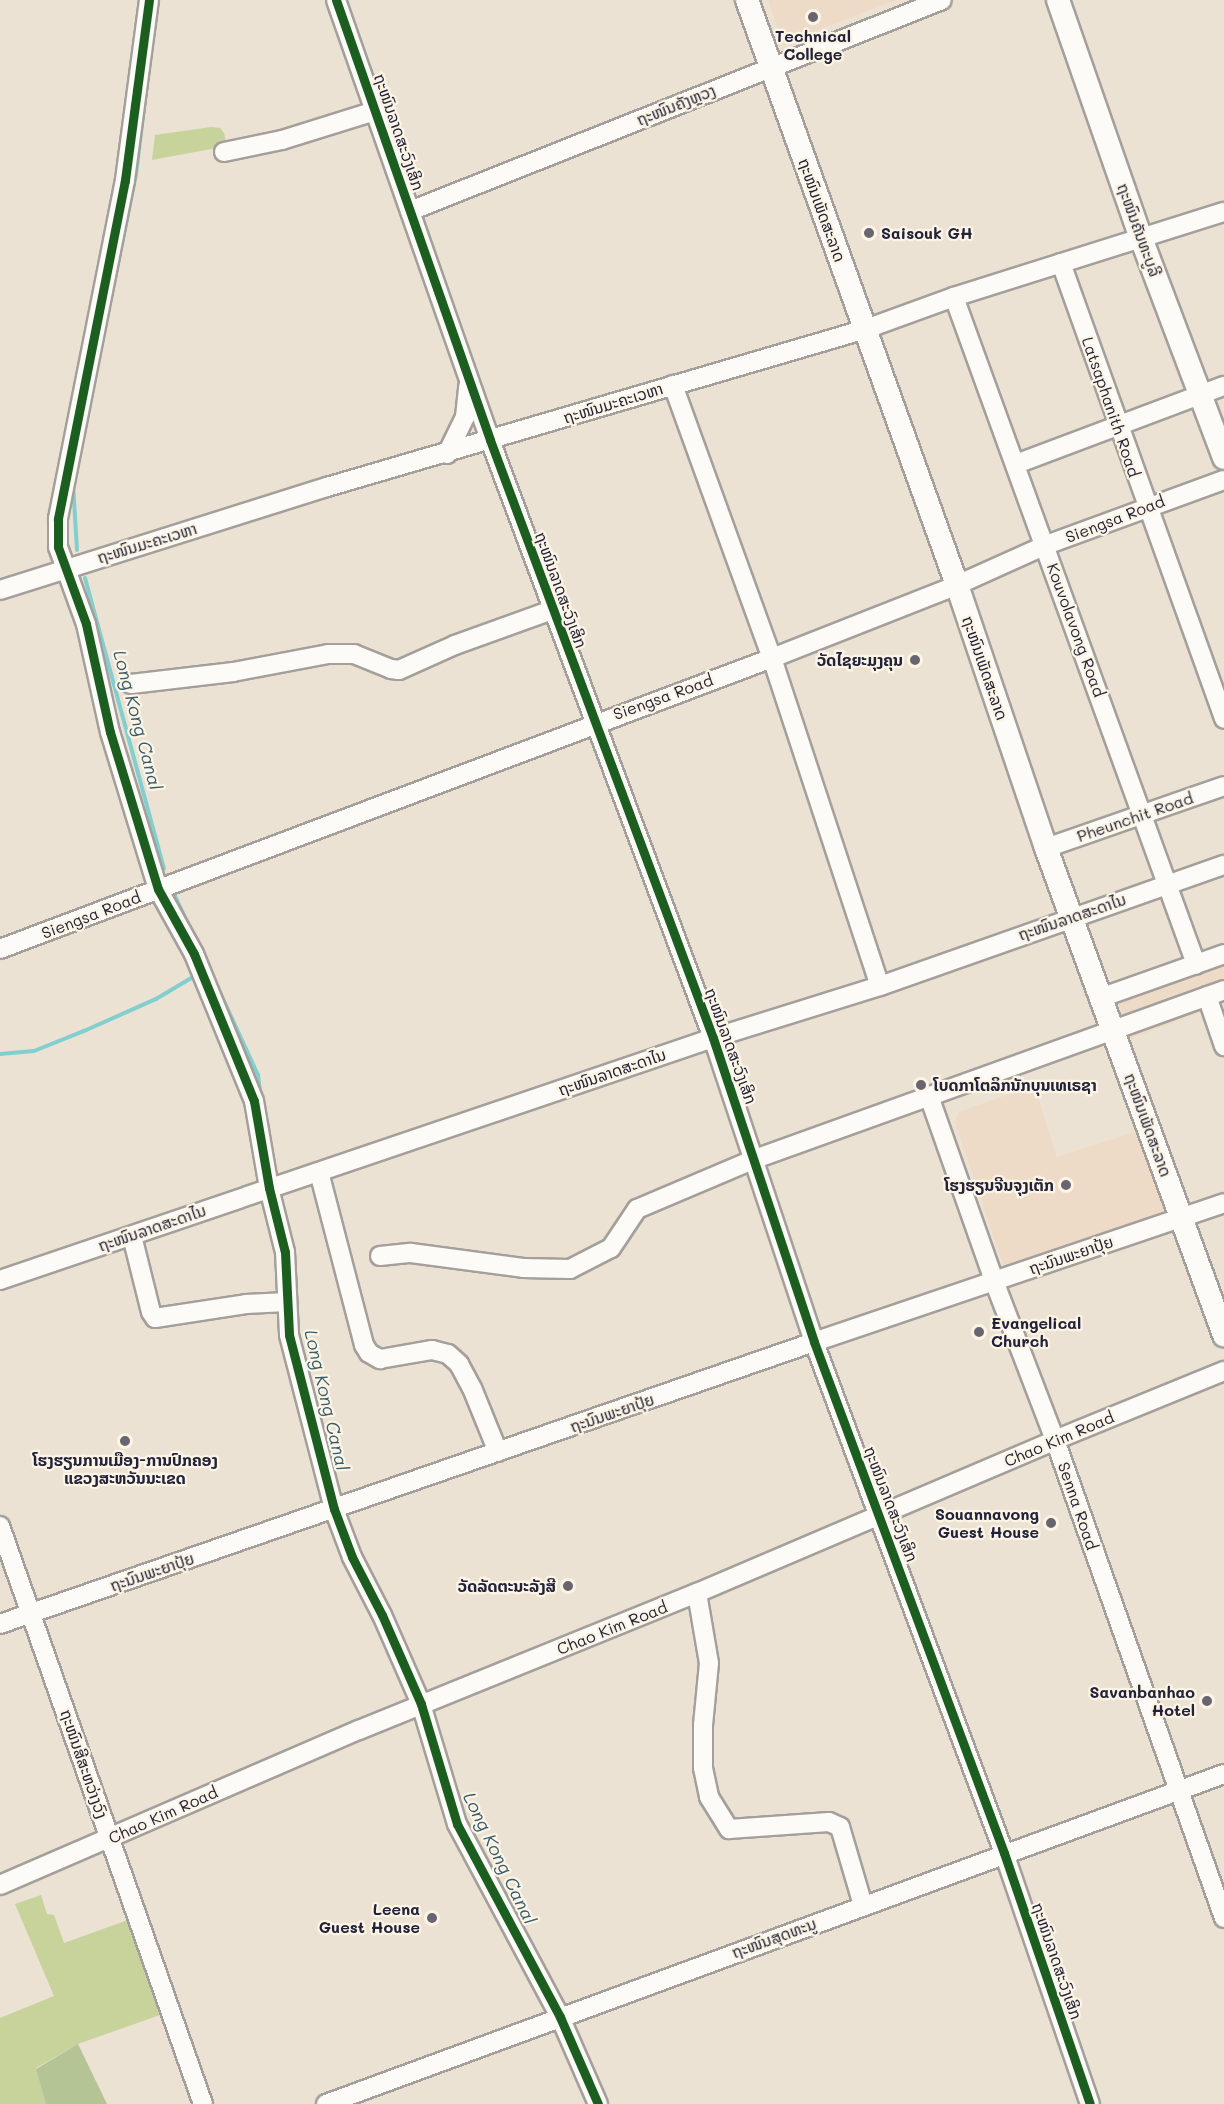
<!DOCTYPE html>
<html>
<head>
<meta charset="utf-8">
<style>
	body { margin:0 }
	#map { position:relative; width:1224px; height:2104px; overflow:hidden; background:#ebe2d3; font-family:Mali,"Noto Sans Lao",sans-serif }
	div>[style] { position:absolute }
	.built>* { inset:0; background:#eedbc7 }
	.green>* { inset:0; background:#c7d39b }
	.forest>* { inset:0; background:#b4c494 }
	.stream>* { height:4px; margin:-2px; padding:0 2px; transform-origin:2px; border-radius:2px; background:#83cece }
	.roads { filter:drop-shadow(2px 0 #a49f9a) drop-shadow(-2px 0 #a49f9a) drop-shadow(0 2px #a49f9a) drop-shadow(0 -2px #a49f9a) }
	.minor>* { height:18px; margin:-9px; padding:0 9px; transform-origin:9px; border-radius:9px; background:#fcfbf8 }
	.major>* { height:22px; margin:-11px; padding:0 11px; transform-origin:11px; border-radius:11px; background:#fcfbf8 }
	.cycleway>* { height:9px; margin:-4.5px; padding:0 4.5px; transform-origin:4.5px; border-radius:4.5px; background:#1b5e20 }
	.dots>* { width:16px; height:16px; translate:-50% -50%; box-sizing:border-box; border:3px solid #fcf5e5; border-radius:50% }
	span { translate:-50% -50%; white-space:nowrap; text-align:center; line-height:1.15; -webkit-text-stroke:4.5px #fcf5e5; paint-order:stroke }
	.poi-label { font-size:16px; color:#22223b; font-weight:700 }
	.left { translate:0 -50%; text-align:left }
	.right { translate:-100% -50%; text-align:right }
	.street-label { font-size:16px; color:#22223b }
	.water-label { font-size:18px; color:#355b6e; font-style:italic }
</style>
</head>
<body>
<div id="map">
	<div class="built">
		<div style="clip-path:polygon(768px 0,896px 0,793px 40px,780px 35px)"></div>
		<div style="clip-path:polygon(1224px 950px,1224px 1003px,1130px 1039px,1114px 991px)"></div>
		<div style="clip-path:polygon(1034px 1085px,1057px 1157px,1138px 1131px,1167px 1212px,1004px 1268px,955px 1122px,959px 1112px)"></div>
	</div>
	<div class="green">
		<div style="clip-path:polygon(211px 127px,220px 128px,224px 133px,227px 146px,152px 160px,155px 135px)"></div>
		<div style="clip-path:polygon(41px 1895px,47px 1914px,54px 1915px,64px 1943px,128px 1920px,160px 2015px,78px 2044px,36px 2068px,46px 2104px,0 2104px,0 2018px,54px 1996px,15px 1904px)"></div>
	</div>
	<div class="forest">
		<div style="clip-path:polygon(78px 2044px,107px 2104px,46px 2104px,36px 2069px)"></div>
	</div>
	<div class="stream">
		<div style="left:111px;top:298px;width:126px;rotate:-78.6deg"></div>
		<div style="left:136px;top:174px;width:109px;rotate:-83.1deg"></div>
		<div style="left:73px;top:484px;width:66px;rotate:86.5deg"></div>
		<div style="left:85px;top:578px;width:301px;rotate:74.8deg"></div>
		<div style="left:175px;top:896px;width:35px;rotate:65deg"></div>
		<div style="left:217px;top:986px;width:98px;rotate:65.3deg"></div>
		<div style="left:258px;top:1075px;width:23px;rotate:83deg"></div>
		<div style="left:0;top:1054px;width:34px;rotate:-5deg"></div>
		<div style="left:34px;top:1051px;width:54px;rotate:-21.8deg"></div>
		<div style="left:84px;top:1031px;width:79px;rotate:-24deg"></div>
		<div style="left:156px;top:999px;width:43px;rotate:-30.7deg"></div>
	</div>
	<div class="roads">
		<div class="minor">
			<div style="left:149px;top:0;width:182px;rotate:97.6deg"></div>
			<div style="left:125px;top:180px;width:346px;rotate:101.2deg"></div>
			<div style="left:58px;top:519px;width:28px;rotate:90deg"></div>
			<div style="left:58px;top:547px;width:82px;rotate:70deg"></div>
			<div style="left:86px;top:624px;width:111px;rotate:77.5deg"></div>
			<div style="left:110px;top:732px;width:164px;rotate:73deg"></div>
			<div style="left:158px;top:889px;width:74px;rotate:61deg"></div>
			<div style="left:194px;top:954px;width:159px;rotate:67.8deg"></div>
			<div style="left:254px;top:1101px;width:88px;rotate:80.2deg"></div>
			<div style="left:269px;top:1188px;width:66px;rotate:76deg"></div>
			<div style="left:285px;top:1252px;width:83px;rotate:87.2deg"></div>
			<div style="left:289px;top:1335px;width:180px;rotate:75.5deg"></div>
			<div style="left:334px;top:1509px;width:51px;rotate:69.4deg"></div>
			<div style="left:352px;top:1557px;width:65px;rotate:62.7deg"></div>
			<div style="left:382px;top:1615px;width:97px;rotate:66.3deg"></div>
			<div style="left:421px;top:1704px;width:125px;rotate:73.3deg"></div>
			<div style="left:457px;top:1824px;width:219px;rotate:61.9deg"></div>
			<div style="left:560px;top:2017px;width:95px;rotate:66.4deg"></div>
			<div style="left:336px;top:0;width:466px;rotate:70.7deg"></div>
			<div style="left:490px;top:440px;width:638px;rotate:69.55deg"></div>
			<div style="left:713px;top:1038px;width:320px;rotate:71.6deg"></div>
			<div style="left:814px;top:1342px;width:545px;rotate:69.6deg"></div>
			<div style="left:1004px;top:1853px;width:265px;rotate:71.1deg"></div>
			<div style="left:224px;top:152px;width:59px;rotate:-11.7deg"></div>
			<div style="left:282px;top:140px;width:97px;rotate:-17.3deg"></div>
			<div style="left:410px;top:211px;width:572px;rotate:-21.63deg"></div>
			<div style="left:1061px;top:263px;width:484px;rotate:70.3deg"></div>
			<div style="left:954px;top:297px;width:710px;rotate:70.06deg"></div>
			<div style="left:673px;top:385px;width:290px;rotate:70.1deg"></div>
			<div style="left:772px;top:658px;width:345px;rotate:71.8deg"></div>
			<div style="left:447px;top:454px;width:41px;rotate:-64.1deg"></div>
			<div style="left:465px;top:417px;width:31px;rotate:-84deg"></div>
			<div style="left:1016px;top:464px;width:222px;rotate:-20.6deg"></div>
			<div style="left:0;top:590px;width:343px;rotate:-17.5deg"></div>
			<div style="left:327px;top:487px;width:562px;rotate:-16.34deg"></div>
			<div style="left:866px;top:329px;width:94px;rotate:-20deg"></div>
			<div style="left:954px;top:297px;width:283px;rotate:-17.5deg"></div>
			<div style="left:131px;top:684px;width:103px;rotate:-6.7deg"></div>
			<div style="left:233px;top:672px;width:97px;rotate:-10.7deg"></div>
			<div style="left:328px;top:654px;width:26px"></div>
			<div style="left:354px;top:654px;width:40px;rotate:22deg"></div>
			<div style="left:391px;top:669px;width:8px;rotate:7deg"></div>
			<div style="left:399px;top:670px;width:61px;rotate:-24.1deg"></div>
			<div style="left:455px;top:645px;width:103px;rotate:-19.8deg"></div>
			<div style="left:1046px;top:848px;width:188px;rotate:-19.2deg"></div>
			<div style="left:0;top:949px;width:825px;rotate:-20.65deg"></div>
			<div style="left:772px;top:658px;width:199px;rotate:-21.5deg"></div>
			<div style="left:957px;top:585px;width:98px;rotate:-24.2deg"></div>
			<div style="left:1046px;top:545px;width:189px;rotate:-20.1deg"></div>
			<div style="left:1207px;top:996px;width:53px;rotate:71.2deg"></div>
			<div style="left:1100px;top:998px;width:132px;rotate:-19.5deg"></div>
			<div style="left:929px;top:1096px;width:196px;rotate:70.6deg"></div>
			<div style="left:994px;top:1281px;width:170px;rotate:69deg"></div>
			<div style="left:1055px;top:1440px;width:507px;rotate:70.53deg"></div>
			<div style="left:319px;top:1172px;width:179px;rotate:75.4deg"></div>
			<div style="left:364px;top:1345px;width:9px;rotate:58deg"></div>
			<div style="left:369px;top:1353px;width:13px;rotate:29deg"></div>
			<div style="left:380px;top:1359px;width:53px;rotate:-9.8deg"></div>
			<div style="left:432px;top:1350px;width:16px;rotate:14deg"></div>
			<div style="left:448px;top:1354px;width:15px;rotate:42deg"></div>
			<div style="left:459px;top:1364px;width:27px;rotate:62deg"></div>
			<div style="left:472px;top:1388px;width:69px;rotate:67.9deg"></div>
			<div style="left:132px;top:1236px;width:78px;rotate:76deg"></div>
			<div style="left:151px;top:1312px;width:7px;rotate:56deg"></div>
			<div style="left:155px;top:1318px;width:92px;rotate:-8.7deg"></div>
			<div style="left:246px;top:1304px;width:41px;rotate:-2.8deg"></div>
			<div style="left:380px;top:1256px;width:31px;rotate:-6deg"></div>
			<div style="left:411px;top:1253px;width:113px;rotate:7.6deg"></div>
			<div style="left:523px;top:1268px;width:47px;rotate:1.2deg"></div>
			<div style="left:570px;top:1269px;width:46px;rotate:-27.1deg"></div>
			<div style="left:611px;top:1248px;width:47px;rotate:-56.3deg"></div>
			<div style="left:637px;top:1209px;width:128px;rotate:-23deg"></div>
			<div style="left:755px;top:1159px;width:499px;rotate:-19.8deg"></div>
			<div style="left:0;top:1280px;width:753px;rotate:-18.75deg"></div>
			<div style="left:713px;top:1038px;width:175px;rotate:-17.3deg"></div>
			<div style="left:880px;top:986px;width:365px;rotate:-19.4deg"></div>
			<div style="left:0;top:1526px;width:613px;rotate:70.65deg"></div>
			<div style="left:697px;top:1593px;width:71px;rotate:80.3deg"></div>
			<div style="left:709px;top:1663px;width:62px;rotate:95.5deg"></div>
			<div style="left:703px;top:1725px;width:43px;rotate:90deg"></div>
			<div style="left:703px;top:1768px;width:30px;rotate:78deg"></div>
			<div style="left:709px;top:1797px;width:38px;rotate:58deg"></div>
			<div style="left:729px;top:1829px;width:100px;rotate:-4deg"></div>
			<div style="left:829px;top:1822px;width:12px;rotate:24deg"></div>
			<div style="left:840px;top:1827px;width:81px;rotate:73.6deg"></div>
			<div style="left:0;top:1624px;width:861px;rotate:-19.11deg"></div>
			<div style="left:814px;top:1342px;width:433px;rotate:-18.7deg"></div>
			<div style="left:0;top:1885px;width:391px;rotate:-23.4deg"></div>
			<div style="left:359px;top:1730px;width:365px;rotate:-22.1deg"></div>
			<div style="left:697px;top:1593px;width:389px;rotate:-23.1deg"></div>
			<div style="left:1055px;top:1440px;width:183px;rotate:-22.2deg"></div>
			<div style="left:326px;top:2104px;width:957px;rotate:-20.18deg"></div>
		</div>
		<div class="major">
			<div style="left:747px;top:0;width:622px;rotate:70.25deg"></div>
			<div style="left:957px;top:585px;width:278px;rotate:71.3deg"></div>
			<div style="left:1046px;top:848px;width:519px;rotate:69.92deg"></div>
			<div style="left:1058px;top:0;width:252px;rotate:70.8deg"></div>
			<div style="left:1141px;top:238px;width:235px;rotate:69.3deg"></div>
		</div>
	</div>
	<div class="cycleway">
		<div style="left:149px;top:0;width:182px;rotate:97.6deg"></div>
		<div style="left:125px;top:180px;width:346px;rotate:101.2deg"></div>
		<div style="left:58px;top:519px;width:28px;rotate:90deg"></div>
		<div style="left:58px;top:547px;width:82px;rotate:70deg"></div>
		<div style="left:86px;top:624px;width:111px;rotate:77.5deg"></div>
		<div style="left:110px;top:732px;width:164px;rotate:73deg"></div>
		<div style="left:158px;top:889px;width:74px;rotate:61deg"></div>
		<div style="left:194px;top:954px;width:159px;rotate:67.8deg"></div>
		<div style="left:254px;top:1101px;width:88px;rotate:80.2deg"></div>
		<div style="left:269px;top:1188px;width:66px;rotate:76deg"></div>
		<div style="left:285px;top:1252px;width:83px;rotate:87.2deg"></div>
		<div style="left:289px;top:1335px;width:180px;rotate:75.5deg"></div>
		<div style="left:334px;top:1509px;width:51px;rotate:69.4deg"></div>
		<div style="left:352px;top:1557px;width:65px;rotate:62.7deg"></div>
		<div style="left:382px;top:1615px;width:97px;rotate:66.3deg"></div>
		<div style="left:421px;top:1704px;width:125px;rotate:73.3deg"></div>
		<div style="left:457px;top:1824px;width:219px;rotate:61.9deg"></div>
		<div style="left:560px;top:2017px;width:95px;rotate:66.4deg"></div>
		<div style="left:336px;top:0;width:466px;rotate:70.7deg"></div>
		<div style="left:490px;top:440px;width:638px;rotate:69.55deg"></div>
		<div style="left:713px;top:1038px;width:320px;rotate:71.6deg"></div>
		<div style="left:814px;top:1342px;width:545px;rotate:69.6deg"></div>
		<div style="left:1004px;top:1853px;width:265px;rotate:71.1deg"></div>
	</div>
	<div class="dots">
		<div style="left:813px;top:17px;background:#686570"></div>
		<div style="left:869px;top:233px;background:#686570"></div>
		<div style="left:915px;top:660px;background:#686570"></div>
		<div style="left:921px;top:1085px;background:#686570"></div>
		<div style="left:1066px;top:1185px;background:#686570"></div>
		<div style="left:979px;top:1332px;background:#686570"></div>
		<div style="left:125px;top:1441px;background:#686570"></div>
		<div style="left:1051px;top:1523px;background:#686570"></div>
		<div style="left:568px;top:1586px;background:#686570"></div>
		<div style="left:1207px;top:1701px;background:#686570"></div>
		<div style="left:432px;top:1918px;background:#686570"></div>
	</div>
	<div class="poi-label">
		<span style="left:813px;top:45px">Technical<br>College</span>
		<span class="left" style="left:881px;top:233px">Saisouk GH</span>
		<span class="right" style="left:903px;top:660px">ວັດໄຊຍະມຸງຄຸນ</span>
		<span class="left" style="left:933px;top:1085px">ໂບດກາໂຕລິກນັກບຸນເທເຣຊາ</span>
		<span class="right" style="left:1054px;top:1185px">ໂຮງຮຽນຈີນຈຸງເຕັກ</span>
		<span class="left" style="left:991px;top:1332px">Evangelical<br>Church</span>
		<span style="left:125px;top:1469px">ໂຮງຮຽນການເມືອງ-ການປົກຄອງ<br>ແຂວງສະຫວັນນະເຂດ</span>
		<span class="right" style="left:1039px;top:1523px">Souannavong<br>Guest House</span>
		<span class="right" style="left:556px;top:1586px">ວັດລັດຕະນະລັງສີ</span>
		<span class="right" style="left:1195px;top:1701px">Savanbanhao<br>Hotel</span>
		<span class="right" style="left:420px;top:1918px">Leena<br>Guest House</span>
	</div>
	<div class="street-label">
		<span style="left:676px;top:105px;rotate:-22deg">ຖະໜົນຄັງຫຼວງ</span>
		<span style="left:399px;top:132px;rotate:71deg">ຖະໜົນລາດສະວົງເສິກ</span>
		<span style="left:822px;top:210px;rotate:70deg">ຖະໜົນເພັດສະລາດ</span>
		<span style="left:1139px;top:230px;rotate:70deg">ຖະໜົນຄັນທະບູລີ</span>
		<span style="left:613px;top:403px;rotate:-17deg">ຖະໜົນມະຄະເວຫາ</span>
		<span style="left:1111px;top:407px;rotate:71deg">Latsaphanith Road</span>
		<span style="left:1115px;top:519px;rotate:-21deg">Siengsa Road</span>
		<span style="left:147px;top:543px;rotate:-17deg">ຖະໜົນມະຄະເວຫາ</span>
		<span style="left:561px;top:590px;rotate:70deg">ຖະໜົນລາດສະວົງເສິກ</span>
		<span style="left:1076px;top:630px;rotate:70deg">Kouvolavong Road</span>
		<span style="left:985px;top:668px;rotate:71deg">ຖະໜົນເພັດສະລາດ</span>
		<span style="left:663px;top:697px;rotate:-20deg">Siengsa Road</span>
		<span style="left:1135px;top:817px;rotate:-19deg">Pheunchit Road</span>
		<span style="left:91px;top:915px;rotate:-21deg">Siengsa Road</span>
		<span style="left:1072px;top:917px;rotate:-19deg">ຖະໜົນລາດສະດາໄນ</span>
		<span style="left:731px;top:1046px;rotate:70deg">ຖະໜົນລາດສະວົງເສິກ</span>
		<span style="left:612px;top:1072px;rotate:-19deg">ຖະໜົນລາດສະດາໄນ</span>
		<span style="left:1148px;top:1125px;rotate:70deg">ຖະໜົນເພັດສະລາດ</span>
		<span style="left:152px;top:1228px;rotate:-19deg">ຖະໜົນລາດສະດາໄນ</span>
		<span style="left:1071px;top:1255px;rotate:-19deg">ຖະນົນພະຍາປຸ້ຍ</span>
		<span style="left:612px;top:1413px;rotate:-19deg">ຖະນົນພະຍາປຸ້ຍ</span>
		<span style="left:1059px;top:1439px;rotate:-23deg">Chao Kim Road</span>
		<span style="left:891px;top:1504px;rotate:69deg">ຖະໜົນລາດສະວົງເສິກ</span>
		<span style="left:1078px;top:1506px;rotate:71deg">Senna Road</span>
		<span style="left:152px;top:1572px;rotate:-19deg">ຖະນົນພະຍາປຸ້ຍ</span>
		<span style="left:612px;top:1628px;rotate:-22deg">Chao Kim Road</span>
		<span style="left:84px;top:1764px;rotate:71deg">ຖະໜົນສີສະຫວ່າງວົງ</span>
		<span style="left:163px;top:1815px;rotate:-24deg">Chao Kim Road</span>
		<span style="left:774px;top:1938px;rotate:-20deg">ຖະໜົນສຸດທະນູ</span>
		<span style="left:1057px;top:1961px;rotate:71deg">ຖະໜົນລາດສະວົງເສິກ</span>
	</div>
	<div class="water-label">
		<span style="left:138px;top:720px;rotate:75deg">Long Kong Canal</span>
		<span style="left:327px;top:1400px;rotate:77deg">Long Kong Canal</span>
		<span style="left:500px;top:1858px;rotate:64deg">Long Kong Canal</span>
	</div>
</div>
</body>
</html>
